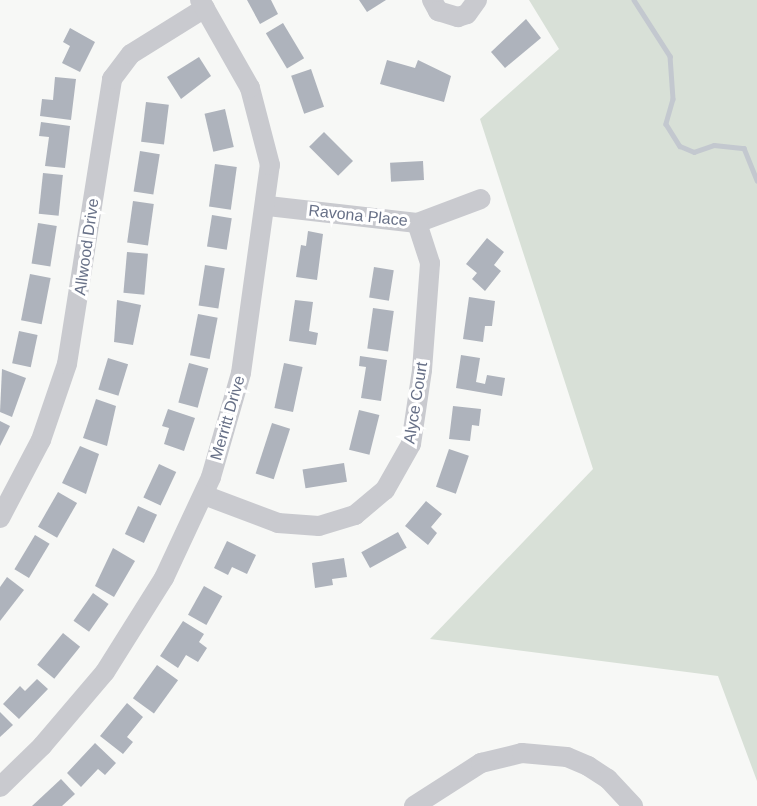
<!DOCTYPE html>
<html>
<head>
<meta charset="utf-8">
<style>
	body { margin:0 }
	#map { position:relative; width:757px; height:806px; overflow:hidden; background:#f7f8f6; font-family:Helvetica,sans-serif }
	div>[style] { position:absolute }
	.green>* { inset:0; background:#d8e0d7 }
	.stream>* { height:4.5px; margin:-2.25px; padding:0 2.25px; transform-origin:2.25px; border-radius:2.25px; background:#c3c8cf }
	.building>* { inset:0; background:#aeb3bc; transform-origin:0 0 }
	.minor>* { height:20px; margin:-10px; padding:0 10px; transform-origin:10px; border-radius:10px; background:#c9cacf }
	span { translate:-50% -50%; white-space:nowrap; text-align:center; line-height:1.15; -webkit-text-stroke:6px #fff; paint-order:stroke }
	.street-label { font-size:16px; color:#677087 }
</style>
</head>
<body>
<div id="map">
	<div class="green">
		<div style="clip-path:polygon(529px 0,757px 0,757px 781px,718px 676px,430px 639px,593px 469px,480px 119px,559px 49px)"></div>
	</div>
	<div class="stream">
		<div style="left:634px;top:0;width:67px;rotate:57.3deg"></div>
		<div style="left:670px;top:56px;width:43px;rotate:86deg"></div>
		<div style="left:673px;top:99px;width:26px;rotate:106deg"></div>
		<div style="left:666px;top:124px;width:26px;rotate:58deg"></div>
		<div style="left:680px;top:146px;width:15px;rotate:23deg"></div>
		<div style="left:694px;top:152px;width:21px;rotate:-19deg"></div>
		<div style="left:714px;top:145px;width:30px;rotate:6deg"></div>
		<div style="left:744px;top:148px;width:35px;rotate:68deg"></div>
	</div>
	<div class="building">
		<div style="clip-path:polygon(247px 0,271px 0,278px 14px,260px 24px)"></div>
		<div style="clip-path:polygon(359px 0,386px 0,367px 12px)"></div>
		<div style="clip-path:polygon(526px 19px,541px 38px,505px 68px,491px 52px)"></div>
		<div style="left:283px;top:23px;width:41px;height:20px;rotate:59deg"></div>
		<div style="clip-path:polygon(70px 28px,95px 42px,80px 72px,62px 63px,70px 46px,63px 42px)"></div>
		<div style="clip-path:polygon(199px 57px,211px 76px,181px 99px,167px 77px)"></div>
		<div style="clip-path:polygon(387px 60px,415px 68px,418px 60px,451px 76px,444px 102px,380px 84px)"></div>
		<div style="left:311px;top:69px;width:40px;height:21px;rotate:71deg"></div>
		<div style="clip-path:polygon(55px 77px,76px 79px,71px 120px,40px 116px,42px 99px,53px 100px)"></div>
		<div style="left:146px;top:102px;width:23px;height:40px;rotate:7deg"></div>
		<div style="left:225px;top:109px;width:39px;height:21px;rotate:77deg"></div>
		<div style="clip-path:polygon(41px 122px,70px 126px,65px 168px,45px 166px,49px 137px,39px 136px)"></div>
		<div style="left:324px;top:132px;width:41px;height:21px;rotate:45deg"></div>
		<div style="left:140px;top:151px;width:20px;height:41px;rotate:9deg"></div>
		<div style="left:423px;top:161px;width:19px;height:33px;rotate:87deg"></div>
		<div style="left:215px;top:164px;width:22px;height:43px;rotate:8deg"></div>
		<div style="left:43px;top:173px;width:20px;height:41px;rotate:6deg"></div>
		<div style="left:133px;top:201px;width:21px;height:42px;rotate:8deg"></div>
		<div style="left:212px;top:215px;width:20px;height:32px;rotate:9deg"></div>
		<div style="left:38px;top:223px;width:19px;height:41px;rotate:9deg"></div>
		<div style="clip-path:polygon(308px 231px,323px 234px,317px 280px,296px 277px,301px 245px,306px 246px)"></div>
		<div style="clip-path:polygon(487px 238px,504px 252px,494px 265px,501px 271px,485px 291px,472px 279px,477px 273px,466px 264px)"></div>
		<div style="left:127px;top:252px;width:21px;height:41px;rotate:5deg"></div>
		<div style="left:205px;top:265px;width:20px;height:41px;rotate:9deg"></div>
		<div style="left:374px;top:267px;width:20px;height:31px;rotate:9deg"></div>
		<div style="left:30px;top:274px;width:21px;height:47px;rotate:11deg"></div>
		<div style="clip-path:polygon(469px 297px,495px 301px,492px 326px,485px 326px,483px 342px,463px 339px)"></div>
		<div style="clip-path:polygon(117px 300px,141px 305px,133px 345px,114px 342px)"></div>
		<div style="clip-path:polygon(295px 300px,313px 302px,309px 331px,318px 333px,316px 345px,289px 341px)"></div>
		<div style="left:373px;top:308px;width:21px;height:41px;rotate:8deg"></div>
		<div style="left:198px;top:314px;width:20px;height:42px;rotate:11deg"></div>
		<div style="left:19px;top:331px;width:19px;height:33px;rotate:12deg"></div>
		<div style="clip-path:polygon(461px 355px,480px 358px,476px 382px,485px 384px,487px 375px,505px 378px,502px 396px,456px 388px)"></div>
		<div style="clip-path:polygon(360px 356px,387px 360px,381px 401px,361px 398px,366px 367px,359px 366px)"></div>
		<div style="left:108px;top:358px;width:21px;height:33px;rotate:17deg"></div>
		<div style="left:189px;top:363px;width:20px;height:41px;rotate:15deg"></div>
		<div style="left:284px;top:363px;width:19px;height:46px;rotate:12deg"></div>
		<div style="clip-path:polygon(2px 369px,26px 378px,12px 417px,0 412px)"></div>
		<div style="clip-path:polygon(96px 399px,116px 406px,107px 446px,83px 438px)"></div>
		<div style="clip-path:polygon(453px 406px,481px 409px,479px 426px,472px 425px,470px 441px,449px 439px)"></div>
		<div style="clip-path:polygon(168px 409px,195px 418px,184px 451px,164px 444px,169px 428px,162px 426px)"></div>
		<div style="left:359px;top:410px;width:21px;height:41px;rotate:14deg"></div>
		<div style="clip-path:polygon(0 421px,10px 426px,0 446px)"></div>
		<div style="left:272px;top:423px;width:19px;height:53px;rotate:18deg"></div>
		<div style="clip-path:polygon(80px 446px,99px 454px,86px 494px,62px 483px)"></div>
		<div style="left:449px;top:449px;width:21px;height:40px;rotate:19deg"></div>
		<div style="left:344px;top:463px;width:19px;height:42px;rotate:81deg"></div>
		<div style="left:159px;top:464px;width:19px;height:37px;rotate:25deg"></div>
		<div style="left:58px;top:492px;width:22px;height:40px;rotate:30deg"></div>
		<div style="clip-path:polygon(426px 501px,442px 514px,431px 527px,437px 533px,428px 545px,405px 526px)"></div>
		<div style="left:138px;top:506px;width:21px;height:31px;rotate:25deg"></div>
		<div style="left:398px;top:532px;width:18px;height:42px;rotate:61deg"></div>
		<div style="left:35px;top:535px;width:17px;height:40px;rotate:31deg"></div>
		<div style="clip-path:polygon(227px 541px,256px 555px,247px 574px,232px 567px,228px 575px,214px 568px)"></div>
		<div style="clip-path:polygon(113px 548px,135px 561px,114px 597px,95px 586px)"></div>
		<div style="clip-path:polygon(344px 558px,347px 577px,332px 579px,333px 585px,315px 588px,312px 563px)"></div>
		<div style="clip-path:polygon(7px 577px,24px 590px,0 621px,0 587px)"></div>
		<div style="left:204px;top:586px;width:21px;height:33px;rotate:29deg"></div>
		<div style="left:93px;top:593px;width:19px;height:34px;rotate:35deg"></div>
		<div style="clip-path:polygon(183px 621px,204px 634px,199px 642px,207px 648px,198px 662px,186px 655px,178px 668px,160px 656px)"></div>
		<div style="left:63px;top:633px;width:22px;height:41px;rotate:39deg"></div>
		<div style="left:157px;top:665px;width:26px;height:41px;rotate:36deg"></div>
		<div style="clip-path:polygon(37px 679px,48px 689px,19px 719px,3px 704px,20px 686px,25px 691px)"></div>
		<div style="clip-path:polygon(127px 703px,143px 717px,127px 737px,133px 742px,123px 754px,100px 736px)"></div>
		<div style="clip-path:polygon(0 712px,13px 725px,0 737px)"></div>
		<div style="clip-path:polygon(95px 743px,116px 763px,105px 775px,98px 769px,81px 787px,67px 773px)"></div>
		<div style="clip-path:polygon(61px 779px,75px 794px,62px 806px,32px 806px)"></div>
	</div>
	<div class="minor">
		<div style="left:432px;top:0;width:13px;rotate:61deg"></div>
		<div style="left:438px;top:11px;width:21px;rotate:17deg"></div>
		<div style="left:458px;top:17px;width:9px;rotate:-18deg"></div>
		<div style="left:467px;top:14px;width:17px;rotate:-54deg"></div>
		<div style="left:268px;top:206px;width:150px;rotate:6.5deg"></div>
		<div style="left:417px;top:223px;width:68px;rotate:-20.6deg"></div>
		<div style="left:204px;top:495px;width:79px;rotate:20.7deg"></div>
		<div style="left:278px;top:523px;width:41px;rotate:4.2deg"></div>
		<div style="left:319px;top:526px;width:38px;rotate:-17deg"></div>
		<div style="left:355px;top:515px;width:39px;rotate:-40deg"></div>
		<div style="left:385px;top:490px;width:53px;rotate:-60.5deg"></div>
		<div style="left:411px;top:444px;width:75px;rotate:-81.5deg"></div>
		<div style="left:422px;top:370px;width:107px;rotate:-85.7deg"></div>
		<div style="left:430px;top:263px;width:42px;rotate:-108deg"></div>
		<div style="left:0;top:518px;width:88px;rotate:-62.3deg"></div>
		<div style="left:41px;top:440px;width:80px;rotate:-71.1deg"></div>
		<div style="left:67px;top:364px;width:289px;rotate:-81deg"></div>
		<div style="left:112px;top:79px;width:31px;rotate:-53deg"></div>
		<div style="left:131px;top:54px;width:87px;rotate:-31.9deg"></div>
		<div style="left:0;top:787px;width:59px;rotate:-44.3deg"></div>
		<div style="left:42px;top:746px;width:97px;rotate:-49.6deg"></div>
		<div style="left:105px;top:672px;width:111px;rotate:-57.9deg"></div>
		<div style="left:164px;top:578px;width:111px;rotate:-65deg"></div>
		<div style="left:211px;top:477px;width:108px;rotate:-73.9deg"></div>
		<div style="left:241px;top:373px;width:210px;rotate:-82.1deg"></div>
		<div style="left:270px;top:165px;width:80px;rotate:-104.6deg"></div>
		<div style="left:250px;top:88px;width:101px;rotate:-119.6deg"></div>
		<div style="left:414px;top:806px;width:80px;rotate:-32.7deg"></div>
		<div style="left:481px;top:763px;width:42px;rotate:-13.7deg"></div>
		<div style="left:522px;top:753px;width:45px;rotate:5.1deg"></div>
		<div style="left:567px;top:757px;width:23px;rotate:23deg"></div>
		<div style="left:588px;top:766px;width:24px;rotate:33deg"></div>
		<div style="left:608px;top:779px;width:37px;rotate:47deg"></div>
	</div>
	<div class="street-label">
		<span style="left:358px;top:216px;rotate:6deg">Ravona Place</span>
		<span style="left:87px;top:247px;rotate:-82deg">Allwood Drive</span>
		<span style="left:416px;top:403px;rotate:-81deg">Alyce Court</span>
		<span style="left:228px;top:418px;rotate:-74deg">Merritt Drive</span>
	</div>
</div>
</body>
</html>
